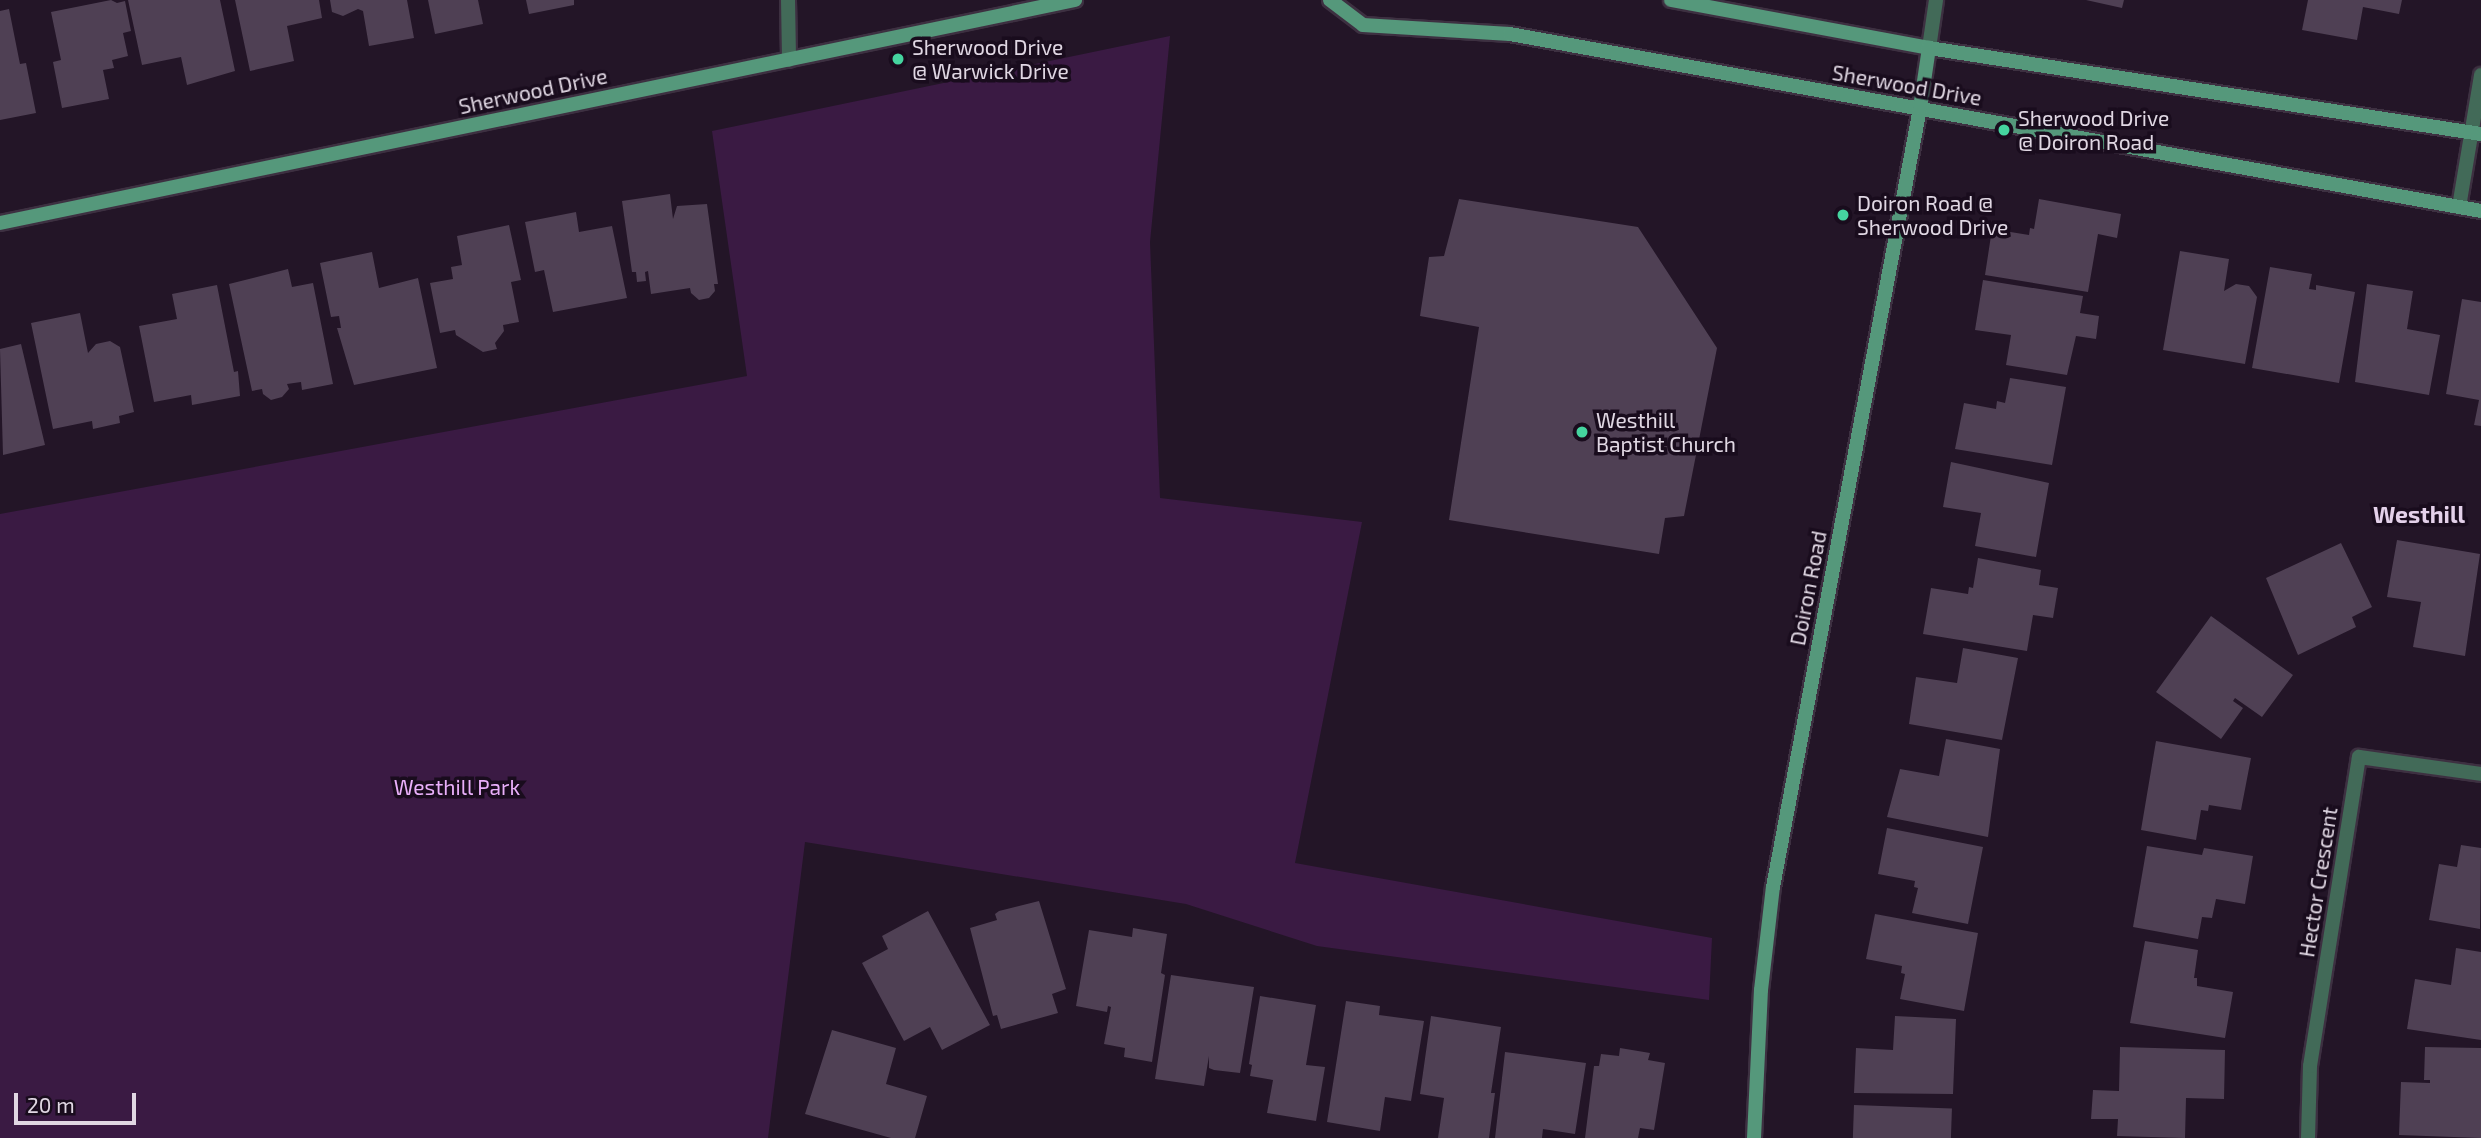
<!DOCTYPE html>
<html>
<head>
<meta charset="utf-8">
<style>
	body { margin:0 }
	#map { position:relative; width:2481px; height:1138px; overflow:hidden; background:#231527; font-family:"Exo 2",sans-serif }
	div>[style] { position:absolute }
	.green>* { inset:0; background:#3a1a43 }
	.building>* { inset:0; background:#4f4054; transform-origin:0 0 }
	.roads { filter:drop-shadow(2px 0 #3d3041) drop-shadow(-2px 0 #3d3041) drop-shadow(0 2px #3d3041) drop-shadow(0 -2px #3d3041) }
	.street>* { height:14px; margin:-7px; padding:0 7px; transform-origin:7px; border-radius:7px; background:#426a58 }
	.secondary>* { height:14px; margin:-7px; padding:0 7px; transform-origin:7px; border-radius:7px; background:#55987b }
	.dots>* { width:19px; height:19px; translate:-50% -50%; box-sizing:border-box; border:4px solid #190c1d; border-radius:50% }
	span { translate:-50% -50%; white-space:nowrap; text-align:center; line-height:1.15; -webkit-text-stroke:7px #190c1d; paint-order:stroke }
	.poi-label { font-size:21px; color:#e0d7e3 }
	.left { translate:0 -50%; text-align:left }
	.street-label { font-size:21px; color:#e0d7e3 }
	.park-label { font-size:21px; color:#e9affa }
	.neighbourhood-label { font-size:23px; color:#e4d1ea; font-weight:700 }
	.scale { position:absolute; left:14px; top:1093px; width:122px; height:32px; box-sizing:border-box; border:4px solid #e0d7e3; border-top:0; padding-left:9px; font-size:21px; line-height:24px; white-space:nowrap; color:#e0d7e3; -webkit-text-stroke:5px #190c1d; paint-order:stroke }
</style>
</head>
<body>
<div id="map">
	<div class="green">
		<div style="clip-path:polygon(1170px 36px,1150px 242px,1160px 498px,1362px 522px,1295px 863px,1712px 938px,1709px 1000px,1317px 946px,1186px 904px,805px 842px,768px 1138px,0 1138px,0 514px,747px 376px,712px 131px)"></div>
	</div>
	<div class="building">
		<div style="clip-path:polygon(111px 0,117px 3px,125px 1px,131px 31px,123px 33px,128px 56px,112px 60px,114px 68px,103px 70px,109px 99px,62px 108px,53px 62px,61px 60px,51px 12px)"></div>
		<div style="clip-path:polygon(128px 0,220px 0,235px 71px,187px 85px,181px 57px,142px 65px)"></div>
		<div style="clip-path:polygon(235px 0,319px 0,322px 18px,287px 26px,294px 61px,250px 71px)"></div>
		<div style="clip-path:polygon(330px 0,407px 0,414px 38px,369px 46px,363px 11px,358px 9px,343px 16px,332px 12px)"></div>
		<div style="clip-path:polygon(428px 0,478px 0,483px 24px,435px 34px)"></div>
		<div style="clip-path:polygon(526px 0,574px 0,574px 5px,529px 14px)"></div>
		<div style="clip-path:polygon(2086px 0,2124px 0,2122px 8px)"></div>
		<div style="clip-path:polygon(2308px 0,2402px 0,2399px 14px,2363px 7px,2357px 40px,2302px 30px)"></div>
		<div style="clip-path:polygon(9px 9px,20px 64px,26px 63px,36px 113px,0 120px,0 11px)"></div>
		<div style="clip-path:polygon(670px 194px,673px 219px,677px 206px,707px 204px,718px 284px,714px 284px,715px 291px,709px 298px,699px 300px,691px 293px,690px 288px,651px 294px,648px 271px,645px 272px,646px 281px,637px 282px,636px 272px,632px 272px,622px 201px)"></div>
		<div style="clip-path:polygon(1459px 199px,1638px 227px,1717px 348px,1684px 516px,1665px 518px,1659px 554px,1449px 520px,1479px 327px,1420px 316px,1429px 257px,1444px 256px)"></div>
		<div style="clip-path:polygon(2039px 199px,2121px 214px,2117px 238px,2098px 234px,2088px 292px,1985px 275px,1992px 229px,2029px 235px,2030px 228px,2034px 229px)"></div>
		<div style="clip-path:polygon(576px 212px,579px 232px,612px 226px,627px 298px,553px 312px,544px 270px,535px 272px,525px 222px)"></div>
		<div style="clip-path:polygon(509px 225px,521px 280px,511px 282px,519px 322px,503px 325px,504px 331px,495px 343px,497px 349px,483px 352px,456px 335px,455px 330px,440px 333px,430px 283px,453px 279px,451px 267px,462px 265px,457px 236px)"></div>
		<div style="clip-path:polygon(2180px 251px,2229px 259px,2224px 291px,2236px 284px,2249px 286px,2257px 297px,2245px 364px,2163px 350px)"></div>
		<div style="clip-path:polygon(372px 252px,379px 288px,418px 278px,437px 368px,354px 385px,337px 328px,341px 328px,339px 316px,331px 317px,320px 263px)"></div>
		<div style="clip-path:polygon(2270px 267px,2312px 274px,2309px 289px,2316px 290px,2316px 285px,2355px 292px,2339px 383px,2252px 368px)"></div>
		<div style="clip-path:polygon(288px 269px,292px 287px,313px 283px,333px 384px,302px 390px,301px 382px,287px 384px,289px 389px,282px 397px,271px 400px,263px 394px,262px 389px,252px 391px,229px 284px)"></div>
		<div style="clip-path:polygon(1983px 280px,2083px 296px,2080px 313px,2099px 316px,2096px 339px,2076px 336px,2067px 375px,2006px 365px,2011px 335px,1975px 330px)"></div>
		<div style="clip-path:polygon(2367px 284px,2413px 291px,2407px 329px,2440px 335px,2429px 395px,2355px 382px)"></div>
		<div style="clip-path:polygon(217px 285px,234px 372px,238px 371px,240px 396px,192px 405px,191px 395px,154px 402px,139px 326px,177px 319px,172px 294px)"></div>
		<div style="clip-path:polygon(2462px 299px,2481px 302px,2481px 426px,2474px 425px,2479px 400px,2446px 394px)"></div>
		<div style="clip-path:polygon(80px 313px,88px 353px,96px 344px,110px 341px,120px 347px,134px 412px,119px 416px,120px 423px,93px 429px,92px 421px,53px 429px,31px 323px)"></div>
		<div style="clip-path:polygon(21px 344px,45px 445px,3px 455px,0 349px)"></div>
		<div style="clip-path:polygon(2010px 378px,2066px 387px,2052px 465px,1955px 449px,1964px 403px,1996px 409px,1997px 401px,2005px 403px)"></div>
		<div style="clip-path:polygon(1951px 462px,2049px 483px,2036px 557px,1975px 546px,1981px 513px,1943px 507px)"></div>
		<div style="clip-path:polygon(2397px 540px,2480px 554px,2465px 656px,2413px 647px,2421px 602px,2387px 597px)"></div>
		<div style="clip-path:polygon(2341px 543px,2372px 607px,2352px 617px,2356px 627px,2298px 655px,2266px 578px)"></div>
		<div style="clip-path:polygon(1978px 558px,2041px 570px,2039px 585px,2058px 588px,2053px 618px,2033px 615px,2027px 651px,1923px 634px,1931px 588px,1968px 594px,1969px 587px,1973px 588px)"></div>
		<div style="clip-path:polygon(2211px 616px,2293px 675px,2262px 717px,2235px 698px,2233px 701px,2243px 708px,2221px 739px,2156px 692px)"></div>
		<div style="clip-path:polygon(1963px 648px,2018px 658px,2002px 740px,1909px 724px,1916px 677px,1957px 683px)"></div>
		<div style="clip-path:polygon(1946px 739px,2000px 749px,1988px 837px,1887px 817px,1900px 769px,1939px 776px)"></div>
		<div style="clip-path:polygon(2156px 741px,2251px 758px,2241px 810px,2209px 805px,2208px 811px,2201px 810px,2196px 840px,2141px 830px)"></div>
		<div style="clip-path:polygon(1887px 828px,1983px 847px,1968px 924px,1912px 913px,1918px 888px,1914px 887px,1915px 881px,1878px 874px)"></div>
		<div style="clip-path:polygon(2461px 845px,2481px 848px,2480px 929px,2429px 920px,2439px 864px,2457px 867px)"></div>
		<div style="clip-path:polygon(2147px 846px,2202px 855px,2204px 848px,2253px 856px,2245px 904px,2216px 899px,2212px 918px,2202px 917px,2198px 939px,2133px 927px)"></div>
		<div style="clip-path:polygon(1039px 901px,1066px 989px,1052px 994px,1058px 1013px,1001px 1029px,997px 1015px,993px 1016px,970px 928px,997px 920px,995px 914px,999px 911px)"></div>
		<div style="clip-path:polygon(928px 911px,990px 1025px,942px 1050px,930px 1027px,904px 1041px,862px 963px,888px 949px,882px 936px)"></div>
		<div style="clip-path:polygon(1875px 914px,1978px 933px,1964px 1011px,1900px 999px,1905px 974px,1901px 973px,1902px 966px,1866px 959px)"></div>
		<div style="clip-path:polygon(1133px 928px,1167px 934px,1161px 973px,1165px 975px,1152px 1062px,1124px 1057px,1125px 1048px,1104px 1044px,1111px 1007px,1108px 1006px,1107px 1012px,1076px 1006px,1089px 930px,1132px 937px)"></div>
		<div style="clip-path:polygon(2145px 941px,2198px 950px,2194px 978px,2197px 978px,2197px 986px,2233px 992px,2225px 1038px,2130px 1023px)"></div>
		<div style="clip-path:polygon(2456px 948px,2481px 952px,2481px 1040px,2407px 1029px,2415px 979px,2451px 985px)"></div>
		<div style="clip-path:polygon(1171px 975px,1254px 987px,1240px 1073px,1214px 1070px,1209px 1068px,1209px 1056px,1204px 1086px,1155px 1079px)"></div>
		<div style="clip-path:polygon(1260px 996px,1316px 1005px,1306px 1065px,1325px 1067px,1316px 1121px,1267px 1113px,1273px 1080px,1250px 1076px,1252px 1065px,1249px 1064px)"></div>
		<div style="clip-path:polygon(1346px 1001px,1380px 1006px,1379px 1015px,1424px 1021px,1411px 1101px,1385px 1097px,1380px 1131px,1327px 1122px)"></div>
		<div style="clip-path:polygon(1431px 1016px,1501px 1027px,1491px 1093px,1495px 1093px,1489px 1138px,1438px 1138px,1444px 1098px,1420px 1094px)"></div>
		<div style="clip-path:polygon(1895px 1016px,1956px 1019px,1953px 1094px,1854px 1093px,1856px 1048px,1893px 1050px)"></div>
		<div style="clip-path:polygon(832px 1030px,896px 1048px,886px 1084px,927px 1096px,915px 1138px,891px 1138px,805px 1114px)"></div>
		<div style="clip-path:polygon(2120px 1047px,2225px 1050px,2224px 1099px,2186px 1098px,2185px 1138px,2117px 1136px,2118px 1119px,2091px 1119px,2093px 1090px,2119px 1091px)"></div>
		<div style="clip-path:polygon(2425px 1047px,2481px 1048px,2481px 1138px,2399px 1135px,2401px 1082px,2430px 1083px,2430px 1080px,2424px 1080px)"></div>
		<div style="clip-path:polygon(1620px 1048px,1650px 1053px,1648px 1060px,1665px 1063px,1654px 1130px,1640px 1128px,1638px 1138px,1585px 1138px,1594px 1066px,1599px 1066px,1601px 1054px,1619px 1056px)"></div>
		<div style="clip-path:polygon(1505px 1052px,1586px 1063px,1575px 1134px,1543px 1129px,1542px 1138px,1495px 1138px)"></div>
		<div style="left:1854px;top:1105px;width:98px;height:33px;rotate:2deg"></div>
	</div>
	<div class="roads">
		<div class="street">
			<div style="left:788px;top:0;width:60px;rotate:89deg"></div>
			<div style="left:1929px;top:48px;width:49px;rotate:-81.7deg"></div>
			<div style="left:2459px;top:207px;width:134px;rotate:-80.5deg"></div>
			<div style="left:2308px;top:1138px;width:72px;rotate:-88.4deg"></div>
			<div style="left:2310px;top:1066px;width:313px;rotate:-81deg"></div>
			<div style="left:2359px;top:757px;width:123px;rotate:7.9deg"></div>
		</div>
		<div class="secondary">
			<div style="left:1330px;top:0;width:41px;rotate:37.1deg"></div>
			<div style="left:1363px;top:25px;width:147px;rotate:3.5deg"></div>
			<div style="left:1510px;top:34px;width:987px;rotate:10.33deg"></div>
			<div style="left:1671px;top:0;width:262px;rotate:10.5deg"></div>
			<div style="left:1929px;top:48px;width:559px;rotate:8.86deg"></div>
			<div style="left:0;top:223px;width:1098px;rotate:-11.72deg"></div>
			<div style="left:1754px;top:1138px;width:148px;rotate:-87.3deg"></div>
			<div style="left:1761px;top:990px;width:104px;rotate:-83.4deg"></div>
			<div style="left:1773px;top:887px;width:793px;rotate:-79.31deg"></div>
			<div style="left:1920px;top:108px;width:61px;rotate:-81.5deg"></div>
		</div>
	</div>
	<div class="dots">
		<div style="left:898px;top:59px;background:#45d49f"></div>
		<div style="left:2004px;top:130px;background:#45d49f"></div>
		<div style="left:1843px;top:215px;background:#45d49f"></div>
		<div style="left:1582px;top:432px;background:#45d49f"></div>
	</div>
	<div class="poi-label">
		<span class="left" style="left:912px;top:59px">Sherwood Drive<br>@ Warwick Drive</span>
		<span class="left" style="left:2018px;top:130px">Sherwood Drive<br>@ Doiron Road</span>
		<span class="left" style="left:1857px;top:215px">Doiron Road @<br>Sherwood Drive</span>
		<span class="left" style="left:1596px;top:432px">Westhill<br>Baptist Church</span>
	</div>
	<div class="street-label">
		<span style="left:1907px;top:85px;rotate:10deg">Sherwood Drive</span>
		<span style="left:533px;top:91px;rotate:-12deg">Sherwood Drive</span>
		<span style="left:1808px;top:588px;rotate:-79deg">Doiron Road</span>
		<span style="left:2318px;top:882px;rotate:-81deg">Hector Crescent</span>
	</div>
	<div class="park-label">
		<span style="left:457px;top:787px">Westhill Park</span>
	</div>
	<div class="neighbourhood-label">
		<span style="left:2419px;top:514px">Westhill</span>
	</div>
	<div class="scale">20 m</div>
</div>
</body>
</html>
